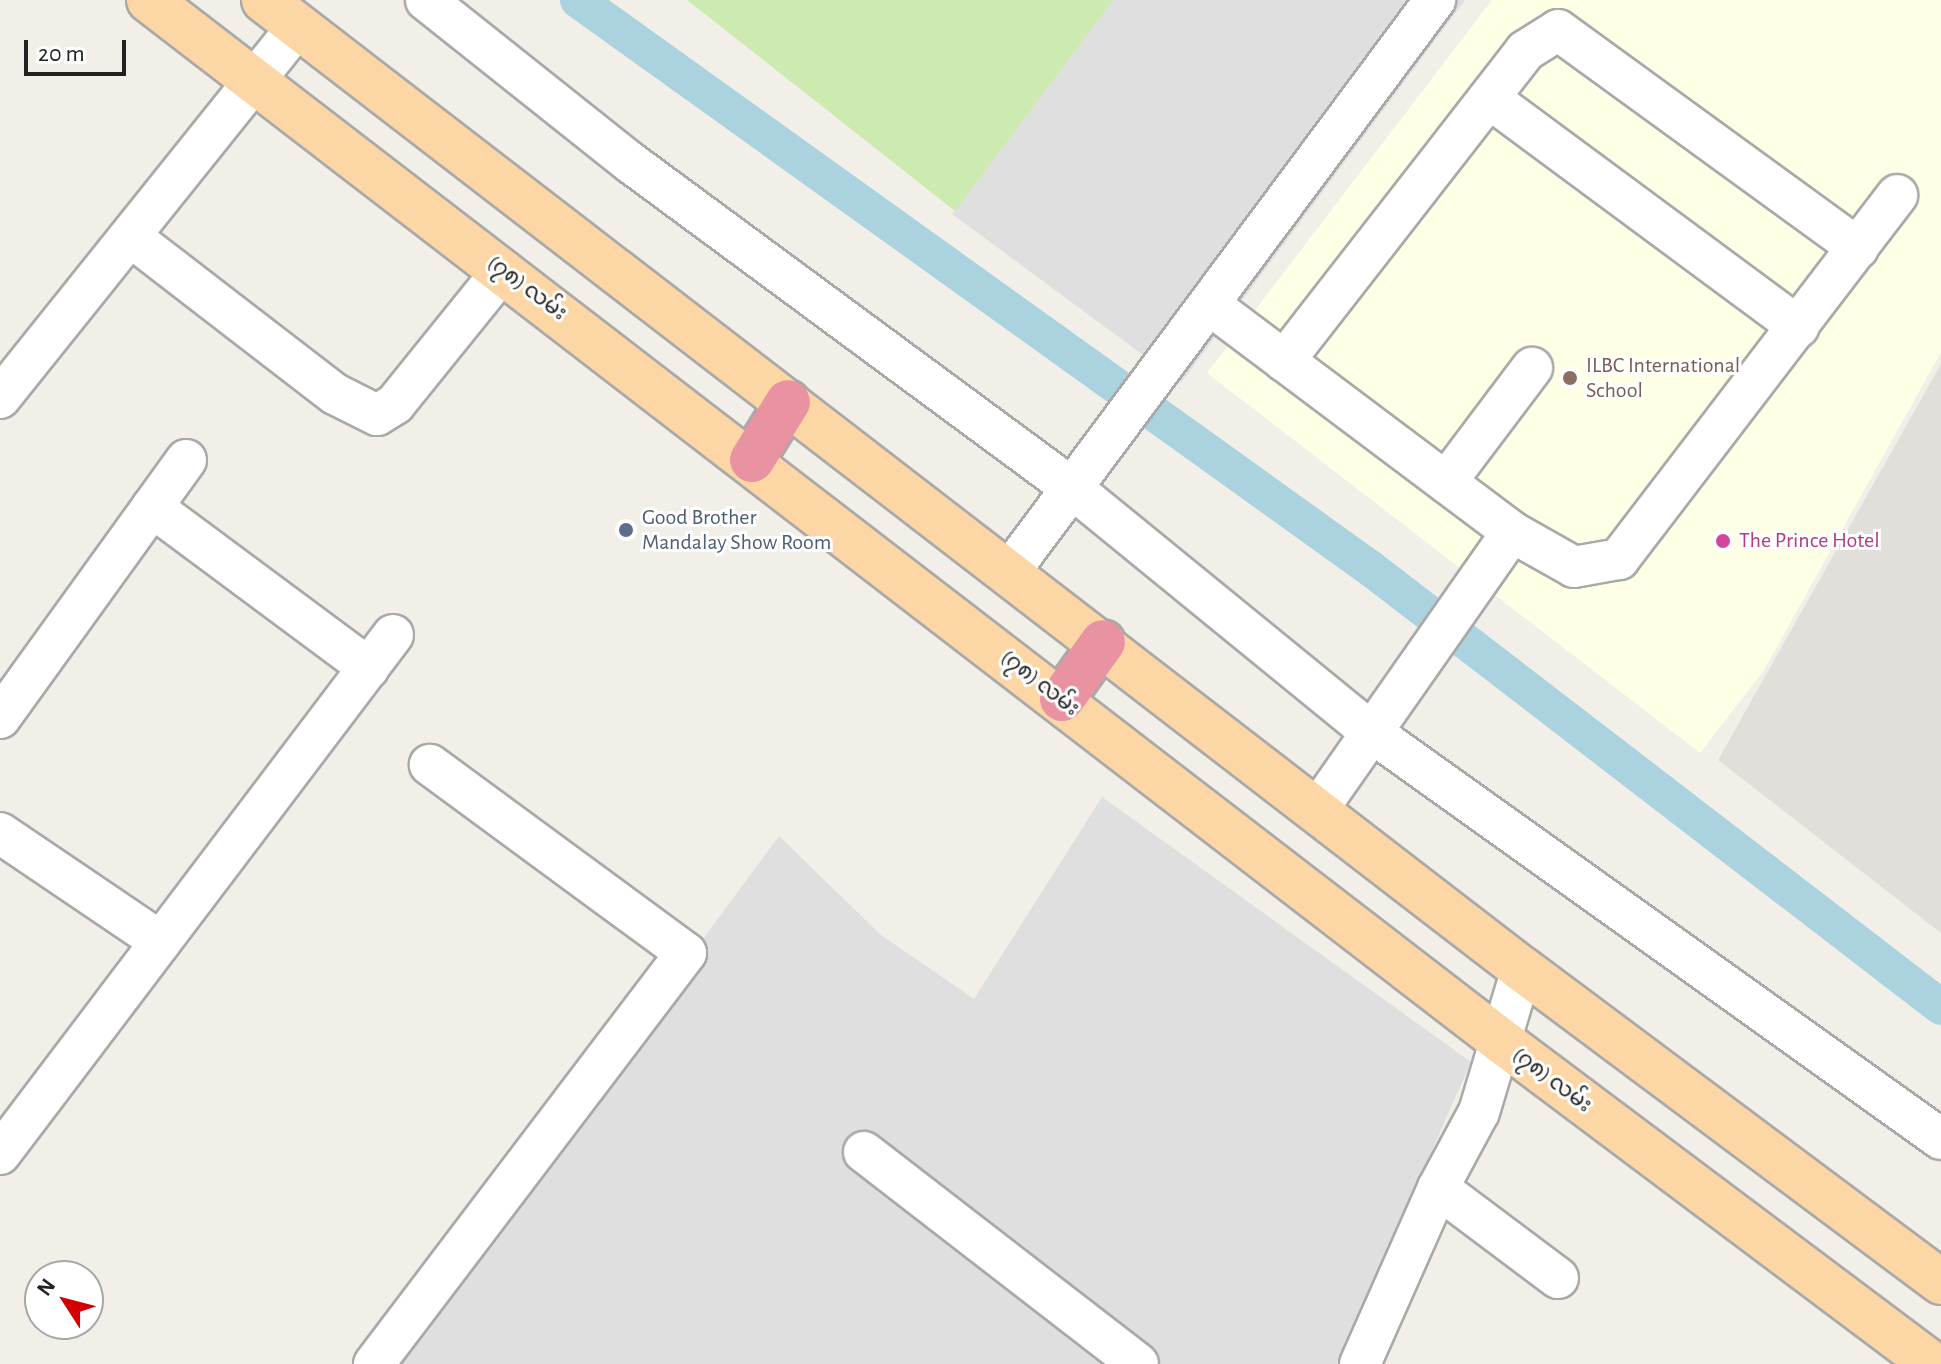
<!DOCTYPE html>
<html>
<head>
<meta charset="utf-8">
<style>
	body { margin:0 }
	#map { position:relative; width:1941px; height:1364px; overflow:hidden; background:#f2efe9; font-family:"Alegreya Sans","Noto Sans Myanmar",sans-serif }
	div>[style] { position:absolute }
	.residential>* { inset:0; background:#e0dfdf }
	.education>* { inset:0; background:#ffffe5 }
	.airport>* { inset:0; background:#e1dfda }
	.grass>* { inset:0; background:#cdebb0 }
	.canal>* { height:36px; margin:-18px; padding:0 18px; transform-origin:18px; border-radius:18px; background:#aad3df }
	.roads { filter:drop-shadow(2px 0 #a9a9a9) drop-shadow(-2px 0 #a9a9a9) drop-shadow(0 2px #a9a9a9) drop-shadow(0 -2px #a9a9a9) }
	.minor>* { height:40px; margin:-20px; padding:0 20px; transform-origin:20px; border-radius:20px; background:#fff }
	.major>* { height:44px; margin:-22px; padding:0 22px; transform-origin:22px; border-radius:22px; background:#fcd6a4 }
	.highway>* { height:44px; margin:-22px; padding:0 22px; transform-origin:22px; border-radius:22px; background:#e892a2 }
	.dots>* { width:22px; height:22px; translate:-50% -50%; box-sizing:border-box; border:4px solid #fff; border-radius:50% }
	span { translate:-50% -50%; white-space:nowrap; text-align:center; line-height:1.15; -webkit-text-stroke:6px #fff; paint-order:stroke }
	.street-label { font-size:22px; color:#222 }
	.education-label { font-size:22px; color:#785e54 }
	.left { translate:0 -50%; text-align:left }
	.service-label { font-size:22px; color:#4e5e75 }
	.hotel-label { font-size:22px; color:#b23c85 }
	.north { position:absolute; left:24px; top:1260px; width:80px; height:80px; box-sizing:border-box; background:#fff; border:2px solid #a7a7a7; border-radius:50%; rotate:306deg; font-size:22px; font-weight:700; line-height:32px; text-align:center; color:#222 }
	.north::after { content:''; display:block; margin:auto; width:28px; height:36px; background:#d40000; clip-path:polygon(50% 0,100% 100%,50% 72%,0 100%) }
	.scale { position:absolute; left:24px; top:40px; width:102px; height:36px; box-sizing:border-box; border:4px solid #222; border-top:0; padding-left:10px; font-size:24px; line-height:28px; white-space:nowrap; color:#222; -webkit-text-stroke:6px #fff; paint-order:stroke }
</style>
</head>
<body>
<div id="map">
	<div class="residential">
		<div style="clip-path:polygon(1110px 0,1465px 0,1181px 383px,952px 214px)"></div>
		<div style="clip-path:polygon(1102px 797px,1471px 1062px,1337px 1364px,389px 1364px,779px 836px,881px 935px,974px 999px)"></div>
	</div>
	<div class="education">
		<div style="clip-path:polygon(1492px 0,1941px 0,1941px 352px,1764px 670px,1700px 753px,1207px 373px)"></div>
	</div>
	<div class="airport">
		<div style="clip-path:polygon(1941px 364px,1941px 933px,1718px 760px)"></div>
	</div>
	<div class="grass">
		<div style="clip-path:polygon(687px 0,1113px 0,955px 211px)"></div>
	</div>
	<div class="canal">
		<div style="left:578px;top:0;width:975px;rotate:35.65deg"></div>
		<div style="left:1370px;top:568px;width:720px;rotate:37.55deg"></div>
	</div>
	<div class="roads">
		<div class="minor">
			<div style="left:426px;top:0;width:262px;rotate:38.5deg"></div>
			<div style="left:631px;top:163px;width:549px;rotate:36.41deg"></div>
			<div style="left:1073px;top:489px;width:385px;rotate:39.2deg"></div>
			<div style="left:1371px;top:732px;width:700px;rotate:35.53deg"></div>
			<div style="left:1489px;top:98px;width:385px;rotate:36.5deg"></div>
			<div style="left:131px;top:237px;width:257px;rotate:37.6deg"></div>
			<div style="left:335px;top:394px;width:47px;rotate:26.6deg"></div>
			<div style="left:377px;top:415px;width:21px;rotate:-31deg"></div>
			<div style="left:395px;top:404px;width:172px;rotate:-51.1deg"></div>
			<div style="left:1210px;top:305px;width:378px;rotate:36.9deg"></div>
			<div style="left:1512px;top:532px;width:340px;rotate:125deg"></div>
			<div style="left:1284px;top:361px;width:393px;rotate:-52.1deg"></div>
			<div style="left:1525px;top:51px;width:39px;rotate:-32deg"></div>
			<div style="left:1558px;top:30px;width:371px;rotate:36deg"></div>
			<div style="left:0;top:398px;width:478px;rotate:-51.3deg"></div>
			<div style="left:1446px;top:482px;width:143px;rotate:-53deg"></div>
			<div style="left:152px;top:507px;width:270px;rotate:36.6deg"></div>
			<div style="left:1512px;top:532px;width:71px;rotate:29.4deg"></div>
			<div style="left:1574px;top:567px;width:46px;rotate:-10.1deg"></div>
			<div style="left:1619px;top:559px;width:458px;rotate:-52.6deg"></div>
			<div style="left:1010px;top:571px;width:712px;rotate:-53.34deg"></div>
			<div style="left:0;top:718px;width:318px;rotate:-54.2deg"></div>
			<div style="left:0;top:833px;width:194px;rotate:34.1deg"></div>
			<div style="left:864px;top:1152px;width:346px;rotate:37.7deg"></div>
			<div style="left:0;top:1154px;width:651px;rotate:-52.87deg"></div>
			<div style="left:1438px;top:1188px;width:150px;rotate:36.9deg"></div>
			<div style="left:374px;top:1364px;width:516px;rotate:-52.8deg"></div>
			<div style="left:686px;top:953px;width:318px;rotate:-143.7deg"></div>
			<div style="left:1360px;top:1364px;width:193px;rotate:-66.1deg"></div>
			<div style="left:1438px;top:1188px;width:86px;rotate:-61.7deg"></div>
			<div style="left:1479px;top:1112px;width:149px;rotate:-73.3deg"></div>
		</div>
		<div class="major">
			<div style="left:149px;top:0;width:1710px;rotate:37.59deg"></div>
			<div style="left:1504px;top:1043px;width:535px;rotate:36.87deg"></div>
			<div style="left:264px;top:0;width:1588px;rotate:37.61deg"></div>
			<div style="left:1522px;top:969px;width:523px;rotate:36.76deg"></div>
		</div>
		<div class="highway">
			<div style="left:752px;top:460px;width:68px;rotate:-58.2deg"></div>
			<div style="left:1062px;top:699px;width:70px;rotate:-54.3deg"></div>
		</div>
	</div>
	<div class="dots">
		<div style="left:1570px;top:378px;background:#8d6e63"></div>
		<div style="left:626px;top:530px;background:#5c6f8a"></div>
		<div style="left:1723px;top:541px;background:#d1479c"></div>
	</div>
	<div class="street-label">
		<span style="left:527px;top:288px;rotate:37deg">(၇၈) လမ်း</span>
		<span style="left:1040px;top:683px;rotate:38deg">(၇၈) လမ်း</span>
		<span style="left:1552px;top:1080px;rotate:37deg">(၇၈) လမ်း</span>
	</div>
	<div class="education-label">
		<span class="left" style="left:1586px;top:378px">ILBC International<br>School</span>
	</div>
	<div class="service-label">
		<span class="left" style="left:642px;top:530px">Good Brother<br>Mandalay Show Room</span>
	</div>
	<div class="hotel-label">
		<span class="left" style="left:1739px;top:541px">The Prince Hotel</span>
	</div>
	<div class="north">N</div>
	<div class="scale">20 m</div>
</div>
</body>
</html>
